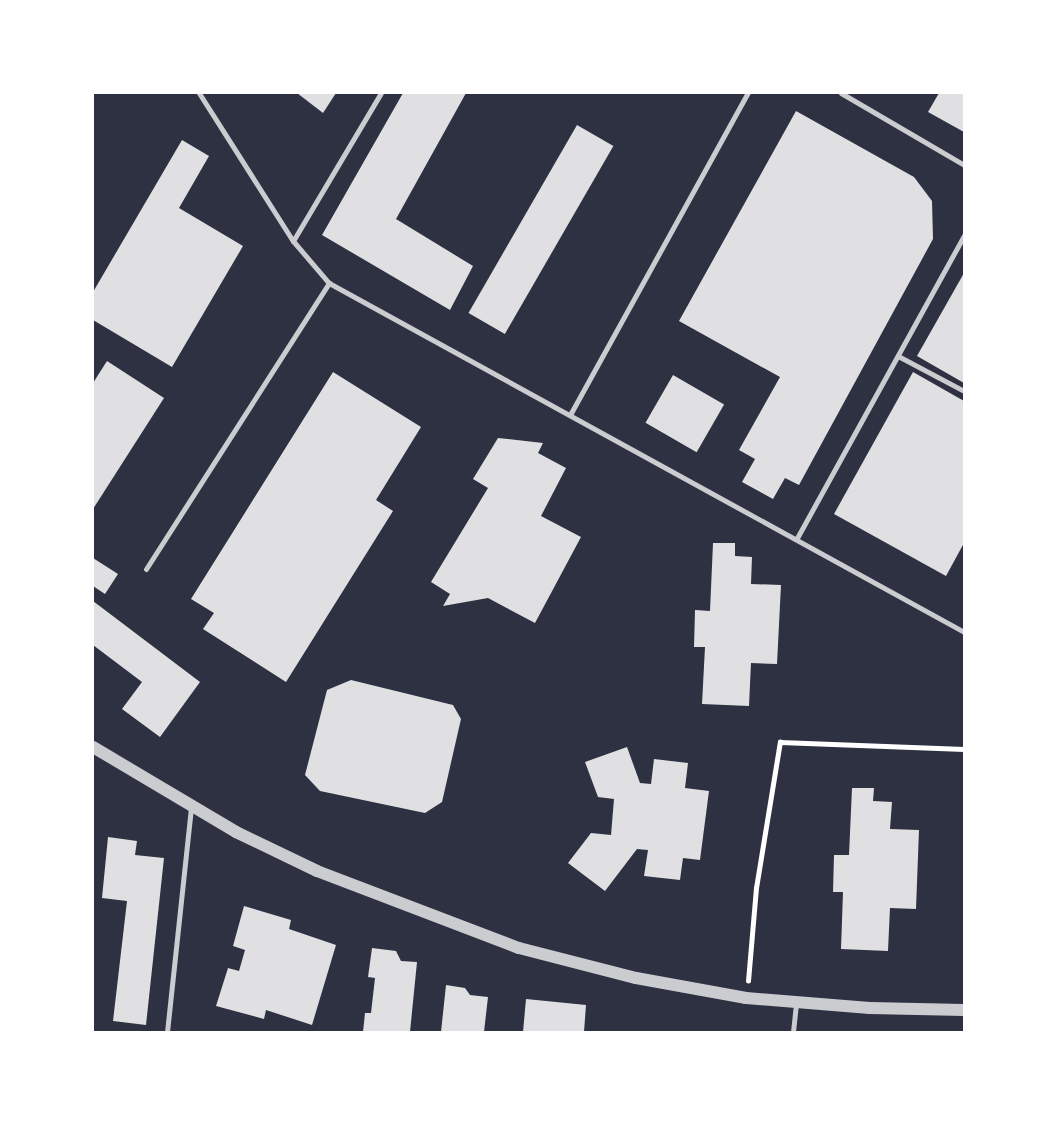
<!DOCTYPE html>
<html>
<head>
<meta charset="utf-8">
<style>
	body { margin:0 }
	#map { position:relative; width:1057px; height:1125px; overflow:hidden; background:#2d3142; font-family:Arial,sans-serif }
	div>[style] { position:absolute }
	.building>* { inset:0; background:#e0e0e3; transform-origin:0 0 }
	.path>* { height:4.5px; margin:-2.25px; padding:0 2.25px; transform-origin:2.25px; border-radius:2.25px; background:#fff }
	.service>* { height:5px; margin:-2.5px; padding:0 2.5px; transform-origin:2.5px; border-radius:2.5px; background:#caccd0 }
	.tertiary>* { height:12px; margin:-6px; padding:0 6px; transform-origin:6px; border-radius:6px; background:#caccd0 }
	span { translate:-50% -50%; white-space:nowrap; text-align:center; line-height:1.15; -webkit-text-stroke:5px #fff; paint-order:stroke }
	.frame { position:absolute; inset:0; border:94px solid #fff; pointer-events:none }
</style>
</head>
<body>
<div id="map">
	<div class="building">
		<div style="clip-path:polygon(297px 93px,336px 93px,323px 113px)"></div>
		<div style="clip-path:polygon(403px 93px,466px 93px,396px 219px,473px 266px,450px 310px,322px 235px)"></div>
		<div style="clip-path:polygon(939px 93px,964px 93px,964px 132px,928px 112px)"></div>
		<div style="clip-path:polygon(796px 111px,914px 177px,932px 201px,933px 239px,799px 485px,785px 478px,773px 499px,742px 482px,755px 459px,739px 450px,780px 377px,679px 321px)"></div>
		<div style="left:577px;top:125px;width:42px;height:217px;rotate:30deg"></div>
		<div style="clip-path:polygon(182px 140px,209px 156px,179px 208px,243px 246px,172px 367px,93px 320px,93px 292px)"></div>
		<div style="clip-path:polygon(964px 273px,964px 383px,917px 356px)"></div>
		<div style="clip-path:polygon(107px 361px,164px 398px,93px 509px,93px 383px)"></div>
		<div style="clip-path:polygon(333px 372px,421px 427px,376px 500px,393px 511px,286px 682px,203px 629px,214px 613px,191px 599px)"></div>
		<div style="clip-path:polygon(913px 372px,964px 401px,964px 543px,946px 576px,834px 514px)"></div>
		<div style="left:673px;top:375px;width:59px;height:55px;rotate:30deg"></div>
		<div style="clip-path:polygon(498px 438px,543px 443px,538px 453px,566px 468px,541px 516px,581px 537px,535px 623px,488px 598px,443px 606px,450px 594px,431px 582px,488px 488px,473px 479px)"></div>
		<div style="clip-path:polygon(713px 543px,735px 543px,735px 556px,752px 557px,751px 584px,781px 585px,777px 664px,751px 663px,749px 706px,702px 704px,705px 647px,694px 647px,695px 610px,710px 611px)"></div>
		<div style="clip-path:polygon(93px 558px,118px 574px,105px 594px,93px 586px)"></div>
		<div style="clip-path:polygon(93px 601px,200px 682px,160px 737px,122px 709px,142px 682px,93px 645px)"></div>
		<div style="clip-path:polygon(351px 680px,453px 705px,461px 719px,442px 802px,425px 813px,320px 791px,305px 775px,327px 690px)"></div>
		<div style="clip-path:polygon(627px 747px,640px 783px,651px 784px,654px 759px,688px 763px,685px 788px,709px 791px,700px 860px,683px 858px,680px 880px,644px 876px,648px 850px,637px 849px,605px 891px,568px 863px,591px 833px,611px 835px,614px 799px,598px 797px,585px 762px)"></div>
		<div style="clip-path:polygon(852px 788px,874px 788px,873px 801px,892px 802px,890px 829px,919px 830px,916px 909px,890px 908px,888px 951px,841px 949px,843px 892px,833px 892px,834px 855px,849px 855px)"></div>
		<div style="clip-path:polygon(108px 837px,137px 841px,135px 855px,164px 858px,146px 1025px,113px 1021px,127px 901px,102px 898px)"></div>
		<div style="clip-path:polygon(244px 906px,291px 920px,289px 929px,336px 945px,312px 1025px,266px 1010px,264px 1019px,216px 1006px,228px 968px,239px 971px,245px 950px,233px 946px)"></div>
		<div style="clip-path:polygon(372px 948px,396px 951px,401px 961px,417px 962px,410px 1032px,363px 1032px,365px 1013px,371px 1013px,375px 978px,368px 977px)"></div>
		<div style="clip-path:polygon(446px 985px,465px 988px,470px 995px,488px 997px,484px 1032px,441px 1032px)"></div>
		<div style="clip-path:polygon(526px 999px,586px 1005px,584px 1032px,523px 1032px)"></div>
	</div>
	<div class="path">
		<div style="left:748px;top:981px;width:93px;rotate:-85.1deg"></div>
		<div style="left:756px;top:888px;width:148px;rotate:-80.7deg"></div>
		<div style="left:780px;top:742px;width:184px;rotate:2.2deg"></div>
	</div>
	<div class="service">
		<div style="left:199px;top:93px;width:175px;rotate:57.6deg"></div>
		<div style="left:293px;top:241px;width:55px;rotate:49.4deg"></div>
		<div style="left:329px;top:283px;width:725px;rotate:28.79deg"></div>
		<div style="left:841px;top:93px;width:143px;rotate:30.3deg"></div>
		<div style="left:293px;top:241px;width:172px;rotate:-59.3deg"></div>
		<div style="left:898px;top:356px;width:75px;rotate:27.9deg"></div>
		<div style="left:571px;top:413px;width:366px;rotate:-61.1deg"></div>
		<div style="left:797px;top:538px;width:345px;rotate:-61.1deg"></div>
		<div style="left:146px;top:569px;width:340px;rotate:-57.4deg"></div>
		<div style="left:167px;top:1032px;width:226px;rotate:-83.9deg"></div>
		<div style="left:793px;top:1032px;width:30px;rotate:-84deg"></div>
	</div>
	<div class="tertiary">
		<div style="left:93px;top:747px;width:166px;rotate:30.7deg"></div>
		<div style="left:236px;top:832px;width:90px;rotate:25.7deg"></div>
		<div style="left:317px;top:871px;width:216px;rotate:20.9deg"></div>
		<div style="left:519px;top:948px;width:121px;rotate:14.4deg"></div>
		<div style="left:636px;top:978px;width:112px;rotate:10.3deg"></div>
		<div style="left:746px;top:998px;width:124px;rotate:4.6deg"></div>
		<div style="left:870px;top:1008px;width:94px;rotate:1.2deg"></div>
	</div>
	<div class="frame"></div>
</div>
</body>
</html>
